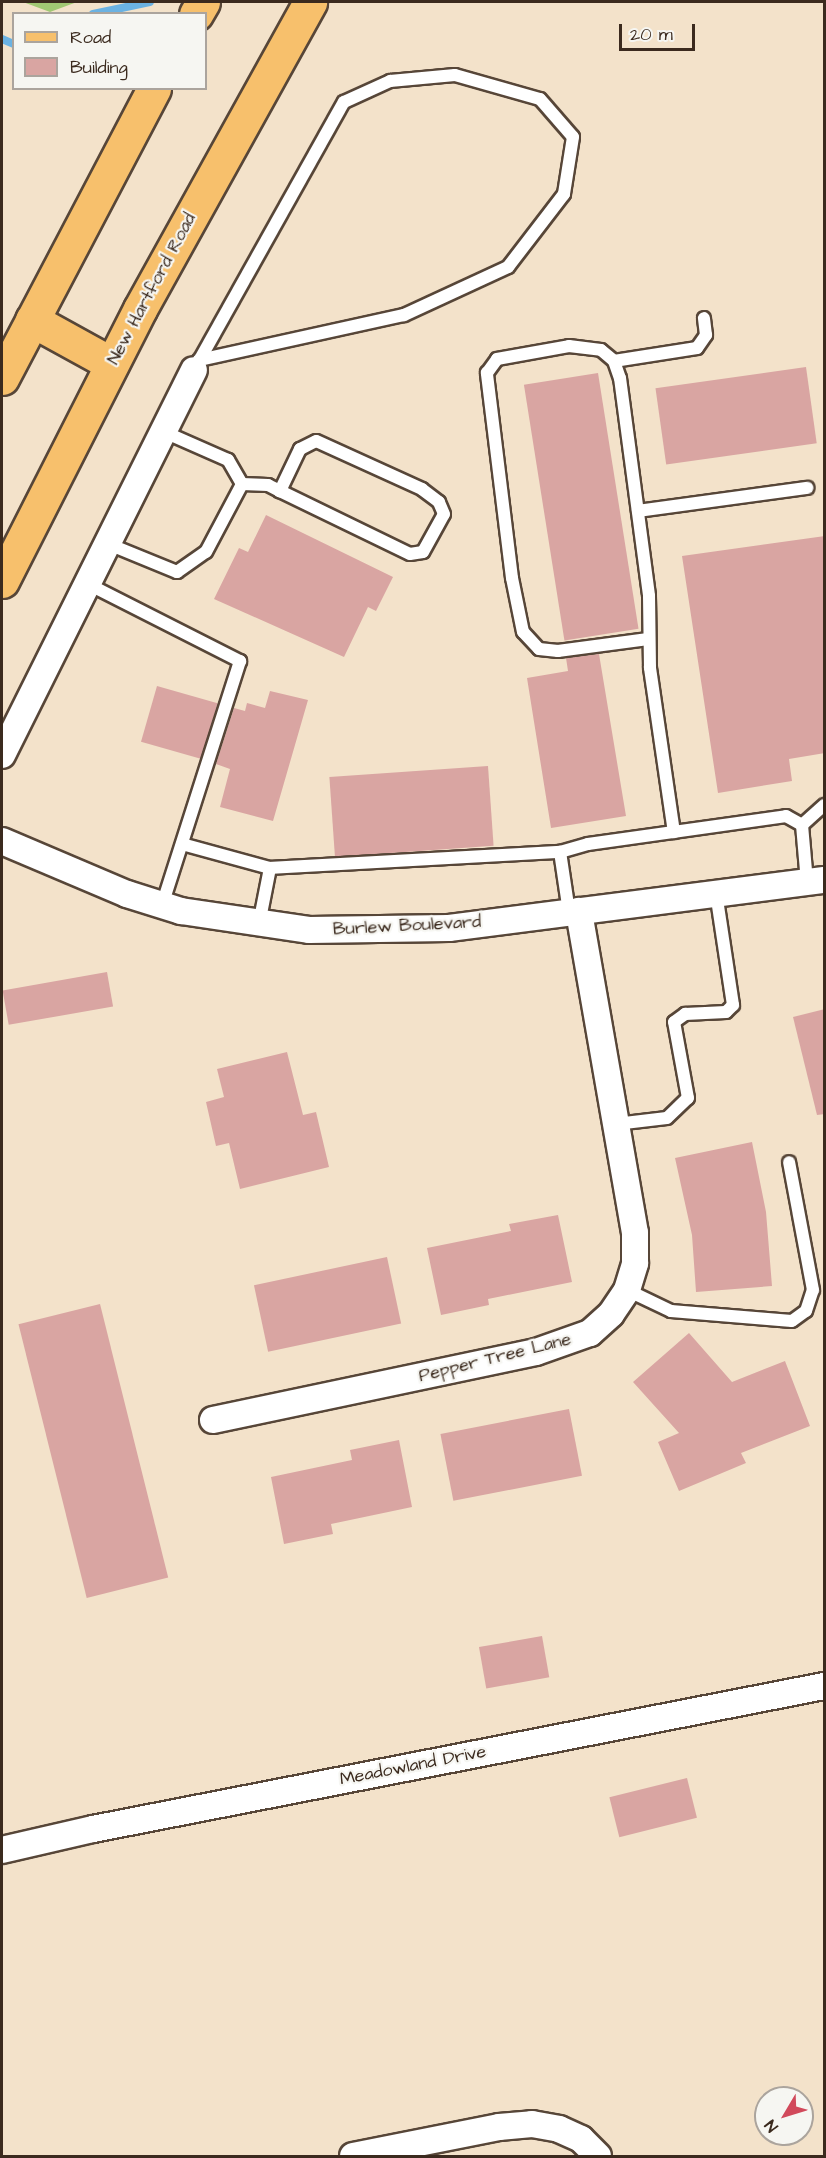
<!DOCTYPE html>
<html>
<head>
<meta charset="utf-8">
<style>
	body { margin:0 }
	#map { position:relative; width:826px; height:2158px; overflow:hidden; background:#f3e2ca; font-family:"Architects Daughter",sans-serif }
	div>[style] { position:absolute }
	.green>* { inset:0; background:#a1c873 }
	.stream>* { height:8px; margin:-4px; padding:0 4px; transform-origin:4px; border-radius:4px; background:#6bb2e2 }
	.building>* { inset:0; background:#d9a5a2; transform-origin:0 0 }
	.roads { filter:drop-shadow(2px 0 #574638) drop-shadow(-2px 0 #574638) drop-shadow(0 2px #574638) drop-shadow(0 -2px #574638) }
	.service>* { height:12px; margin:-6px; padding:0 6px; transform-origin:6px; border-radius:6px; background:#fff }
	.minor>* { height:26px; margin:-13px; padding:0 13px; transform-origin:13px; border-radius:13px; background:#fff }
	.primary>* { height:33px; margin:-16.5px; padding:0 16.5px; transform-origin:16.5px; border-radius:16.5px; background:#f7c06c }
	span { translate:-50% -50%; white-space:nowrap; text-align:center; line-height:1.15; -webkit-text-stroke:4.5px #f6f6f2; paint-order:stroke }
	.street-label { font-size:18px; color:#3b2a1e }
	.frame { position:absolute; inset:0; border:3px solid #3b2a1e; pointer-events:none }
	.legend { position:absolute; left:12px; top:12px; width:195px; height:78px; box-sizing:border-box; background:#f6f6f2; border:2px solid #aba49d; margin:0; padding:8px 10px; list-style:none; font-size:18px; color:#3b2a1e }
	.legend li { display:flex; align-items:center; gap:12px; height:30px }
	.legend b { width:30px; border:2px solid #aba49d }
	.north { position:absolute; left:754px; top:2086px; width:60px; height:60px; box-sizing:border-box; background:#f6f6f2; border:2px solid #aba49d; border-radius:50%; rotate:232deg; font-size:16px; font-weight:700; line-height:24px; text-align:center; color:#3b2a1e }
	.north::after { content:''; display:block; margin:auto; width:21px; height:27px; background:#d1495b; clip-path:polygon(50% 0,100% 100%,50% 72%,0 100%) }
	.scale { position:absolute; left:619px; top:24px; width:76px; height:27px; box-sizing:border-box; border:3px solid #3b2a1e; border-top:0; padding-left:8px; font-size:18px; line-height:21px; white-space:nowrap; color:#3b2a1e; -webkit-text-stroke:4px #f6f6f2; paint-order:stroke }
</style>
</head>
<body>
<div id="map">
	<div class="green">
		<div style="clip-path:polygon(23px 2px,77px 2px,50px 12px)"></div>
	</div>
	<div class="stream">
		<div style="left:93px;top:14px;width:58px;rotate:-11.9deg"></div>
		<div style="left:2px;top:39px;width:13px;rotate:23deg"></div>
	</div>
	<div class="building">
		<div style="left:806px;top:367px;width:77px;height:152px;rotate:82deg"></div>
		<div style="left:598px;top:373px;width:259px;height:75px;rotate:81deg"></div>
		<div style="clip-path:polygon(266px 515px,393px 577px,376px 611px,368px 607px,344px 657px,214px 599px,239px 548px,248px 552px)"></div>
		<div style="clip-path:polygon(825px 536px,825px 753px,789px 759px,792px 781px,718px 793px,682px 556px)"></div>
		<div style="clip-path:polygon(599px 654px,626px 816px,551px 828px,527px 678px,568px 671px,566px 658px)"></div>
		<div style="left:157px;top:686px;width:63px;height:58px;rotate:16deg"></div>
		<div style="clip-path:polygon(270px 691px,308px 700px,273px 821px,220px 807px,230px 769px,216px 764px,234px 708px,245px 711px,247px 703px,265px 708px)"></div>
		<div style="left:488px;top:766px;width:80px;height:159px;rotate:86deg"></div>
		<div style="left:107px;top:972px;width:35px;height:106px;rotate:80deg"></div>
		<div style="clip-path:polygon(825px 1009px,825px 1114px,817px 1115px,793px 1017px)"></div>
		<div style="clip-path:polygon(287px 1052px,303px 1115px,316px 1112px,329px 1167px,240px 1189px,229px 1143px,216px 1146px,206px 1102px,224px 1097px,217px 1069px)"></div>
		<div style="clip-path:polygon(752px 1142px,766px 1212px,772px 1286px,696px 1292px,692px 1235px,675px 1158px)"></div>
		<div style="clip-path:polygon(558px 1215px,572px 1282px,488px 1299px,489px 1305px,441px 1315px,427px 1248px,511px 1231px,509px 1224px)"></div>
		<div style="left:387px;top:1257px;width:68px;height:136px;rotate:78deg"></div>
		<div style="left:100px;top:1304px;width:282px;height:84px;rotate:76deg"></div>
		<div style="clip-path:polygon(689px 1333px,732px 1382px,785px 1361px,810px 1426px,741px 1453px,746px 1463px,679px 1491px,658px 1442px,679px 1433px,633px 1382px)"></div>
		<div style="left:569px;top:1409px;width:68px;height:131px;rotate:79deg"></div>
		<div style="clip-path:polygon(399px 1440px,412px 1507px,331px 1524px,333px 1534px,284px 1544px,271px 1477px,352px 1460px,350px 1450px)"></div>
		<div style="left:542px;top:1636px;width:42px;height:64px;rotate:80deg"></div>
		<div style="left:687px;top:1778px;width:41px;height:80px;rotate:76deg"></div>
	</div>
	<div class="roads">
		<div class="service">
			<div style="left:614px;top:361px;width:84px;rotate:-8.9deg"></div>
			<div style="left:697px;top:348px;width:16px;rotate:-55deg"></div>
			<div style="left:706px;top:335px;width:17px;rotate:-97deg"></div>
			<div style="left:194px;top:370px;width:307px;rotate:-60.8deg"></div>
			<div style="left:344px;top:102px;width:51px;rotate:-24.5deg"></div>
			<div style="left:390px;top:81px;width:65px;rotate:-5.3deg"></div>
			<div style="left:455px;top:75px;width:88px;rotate:15.8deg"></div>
			<div style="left:540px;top:99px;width:50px;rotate:49deg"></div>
			<div style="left:573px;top:137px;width:58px;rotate:99deg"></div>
			<div style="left:564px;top:194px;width:92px;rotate:127.5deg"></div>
			<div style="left:508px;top:267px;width:115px;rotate:155.2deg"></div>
			<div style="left:404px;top:315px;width:210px;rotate:167.6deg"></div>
			<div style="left:242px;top:484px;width:26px;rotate:2deg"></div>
			<div style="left:268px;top:485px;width:13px;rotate:27deg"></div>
			<div style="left:280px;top:491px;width:144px;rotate:25.9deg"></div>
			<div style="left:410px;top:554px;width:13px;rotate:-9deg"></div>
			<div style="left:423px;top:552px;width:43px;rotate:-61.1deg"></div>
			<div style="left:444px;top:514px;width:13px;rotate:-113deg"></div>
			<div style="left:439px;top:502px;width:21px;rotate:-143deg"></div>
			<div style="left:422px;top:489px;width:116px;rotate:-155.6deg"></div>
			<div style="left:316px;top:441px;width:18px;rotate:153deg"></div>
			<div style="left:300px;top:449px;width:47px;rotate:115.5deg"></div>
			<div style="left:638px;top:511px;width:171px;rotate:-7.8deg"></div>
			<div style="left:106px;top:543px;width:77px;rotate:22.2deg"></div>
			<div style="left:177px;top:572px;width:35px;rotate:-35deg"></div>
			<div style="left:206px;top:552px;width:77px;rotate:-62.1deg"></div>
			<div style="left:242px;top:484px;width:28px;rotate:-120deg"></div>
			<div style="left:228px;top:460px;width:72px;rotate:-156.3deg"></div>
			<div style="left:86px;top:583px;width:173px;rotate:26.9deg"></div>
			<div style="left:240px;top:661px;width:256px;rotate:107.7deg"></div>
			<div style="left:648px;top:639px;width:91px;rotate:172.4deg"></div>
			<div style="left:558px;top:651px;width:19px;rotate:-174deg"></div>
			<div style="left:539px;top:649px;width:23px;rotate:-133deg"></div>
			<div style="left:523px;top:632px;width:55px;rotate:-101.5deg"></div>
			<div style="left:512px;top:578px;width:207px;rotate:-97deg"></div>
			<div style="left:487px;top:373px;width:17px;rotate:-54deg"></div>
			<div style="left:497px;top:359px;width:73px;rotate:-10.2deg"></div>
			<div style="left:569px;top:346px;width:32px;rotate:7deg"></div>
			<div style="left:601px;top:350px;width:17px;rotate:40deg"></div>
			<div style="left:614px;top:361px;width:18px;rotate:71deg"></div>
			<div style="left:620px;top:378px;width:220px;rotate:82.4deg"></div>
			<div style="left:649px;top:596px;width:72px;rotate:89.2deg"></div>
			<div style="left:650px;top:668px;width:166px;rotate:81.7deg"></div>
			<div style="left:802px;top:825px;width:30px;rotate:-42deg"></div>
			<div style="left:182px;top:844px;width:91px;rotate:15.3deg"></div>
			<div style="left:569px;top:912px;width:61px;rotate:-98.5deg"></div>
			<div style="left:560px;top:852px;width:29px;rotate:-16deg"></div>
			<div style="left:588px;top:844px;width:200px;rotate:-8deg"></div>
			<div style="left:786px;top:816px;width:18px;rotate:29deg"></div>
			<div style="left:802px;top:825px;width:57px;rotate:85deg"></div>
			<div style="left:259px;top:924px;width:57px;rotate:-78.9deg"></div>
			<div style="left:270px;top:868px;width:290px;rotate:-3.2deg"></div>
			<div style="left:616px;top:1124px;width:51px;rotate:-6.7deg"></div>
			<div style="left:667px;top:1118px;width:29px;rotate:-44deg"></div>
			<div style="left:688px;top:1098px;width:77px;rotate:-100.4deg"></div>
			<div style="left:674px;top:1022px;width:14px;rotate:-36deg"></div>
			<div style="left:685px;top:1014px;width:41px;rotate:-2.8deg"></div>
			<div style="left:726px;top:1012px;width:10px;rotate:-45deg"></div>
			<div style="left:733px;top:1005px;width:113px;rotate:-98.6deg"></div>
			<div style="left:627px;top:1290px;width:49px;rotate:25.5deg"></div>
			<div style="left:671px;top:1311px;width:121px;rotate:4.7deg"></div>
			<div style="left:792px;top:1321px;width:17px;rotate:-36deg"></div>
			<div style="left:806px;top:1311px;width:22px;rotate:-72deg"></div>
			<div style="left:813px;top:1290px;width:130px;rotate:-100.6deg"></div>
		</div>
		<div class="minor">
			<div style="left:2px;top:755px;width:430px;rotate:-63.5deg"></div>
			<div style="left:2px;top:841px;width:136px;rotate:23deg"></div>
			<div style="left:127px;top:894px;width:57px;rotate:17.5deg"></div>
			<div style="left:181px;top:911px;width:129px;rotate:8.4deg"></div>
			<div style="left:309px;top:930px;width:140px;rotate:-0.8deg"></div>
			<div style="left:449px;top:928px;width:378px;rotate:-7.3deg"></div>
			<div style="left:213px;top:1420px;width:330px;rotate:-11.9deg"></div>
			<div style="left:536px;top:1352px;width:57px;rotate:-19.4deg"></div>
			<div style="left:590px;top:1333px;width:28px;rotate:-42deg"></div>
			<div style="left:611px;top:1314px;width:29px;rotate:-56deg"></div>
			<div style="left:627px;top:1290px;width:28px;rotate:-73deg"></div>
			<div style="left:635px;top:1263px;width:30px;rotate:-90deg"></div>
			<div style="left:635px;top:1233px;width:327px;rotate:-99.9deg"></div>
			<div style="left:2px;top:1850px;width:93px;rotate:-13deg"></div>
			<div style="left:93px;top:1829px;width:745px;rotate:-11.07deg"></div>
			<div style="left:353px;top:2156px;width:149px;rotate:-11.2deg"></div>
			<div style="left:499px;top:2127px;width:33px;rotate:-5deg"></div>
			<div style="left:532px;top:2124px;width:27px;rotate:10deg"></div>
			<div style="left:559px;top:2129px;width:24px;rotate:24deg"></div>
			<div style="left:581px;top:2139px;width:24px;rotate:45deg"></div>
		</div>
		<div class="primary">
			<div style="left:196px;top:14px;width:14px;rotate:-60deg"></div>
			<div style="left:32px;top:320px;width:91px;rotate:28.8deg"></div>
			<div style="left:2px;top:378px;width:327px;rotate:-62.3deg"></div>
			<div style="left:2px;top:581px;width:305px;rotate:-63.1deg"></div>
			<div style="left:140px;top:309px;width:351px;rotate:-61deg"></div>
		</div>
	</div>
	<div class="street-label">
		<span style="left:152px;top:289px;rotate:-62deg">New Hartford Road</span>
		<span style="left:407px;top:926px;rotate:-3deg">Burlew Boulevard</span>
		<span style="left:495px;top:1358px;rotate:-14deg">Pepper Tree Lane</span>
		<span style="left:413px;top:1766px;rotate:-11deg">Meadowland Drive</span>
	</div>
	<div class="frame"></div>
	<ul class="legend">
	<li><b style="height:8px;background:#f7c06c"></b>Road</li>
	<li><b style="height:16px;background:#d9a5a2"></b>Building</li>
	</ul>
	<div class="north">N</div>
	<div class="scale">20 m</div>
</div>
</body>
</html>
